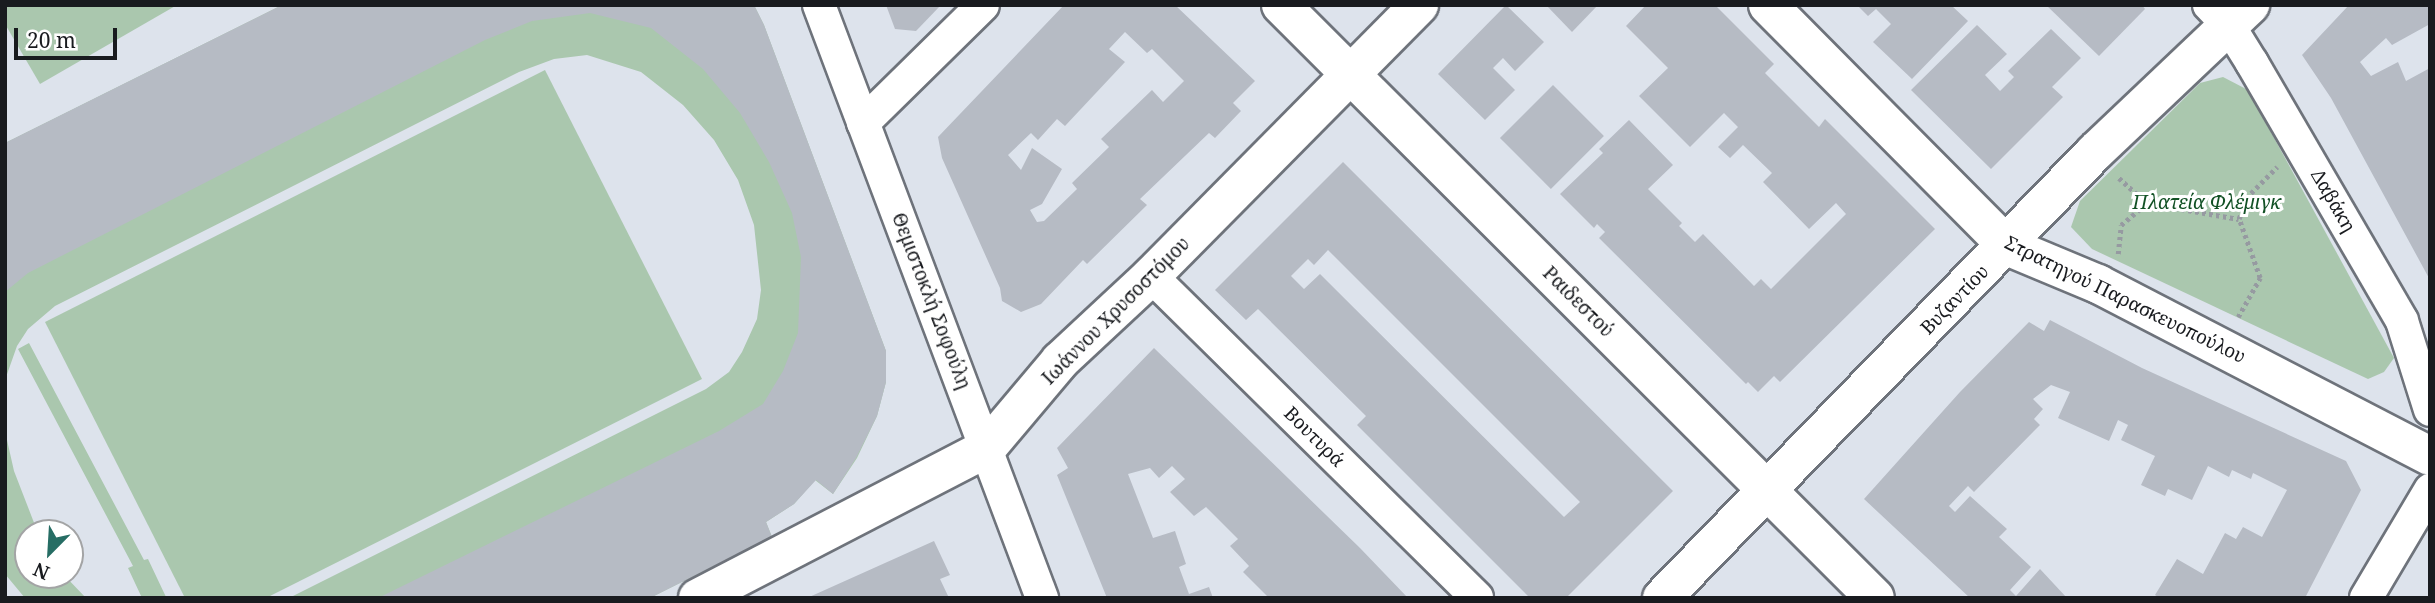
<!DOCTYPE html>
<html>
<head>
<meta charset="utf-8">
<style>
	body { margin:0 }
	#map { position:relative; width:2435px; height:603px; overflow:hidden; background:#dde3ec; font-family:"Noto Serif",serif }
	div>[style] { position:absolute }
	.green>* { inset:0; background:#aac7ae }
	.building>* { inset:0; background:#b6bbc4; transform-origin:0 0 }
	.path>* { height:4.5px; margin-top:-2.25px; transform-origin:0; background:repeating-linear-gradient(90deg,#969aa1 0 3.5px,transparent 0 7px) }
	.roads { filter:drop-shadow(2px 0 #6e737b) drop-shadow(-2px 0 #6e737b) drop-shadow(0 2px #6e737b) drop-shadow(0 -2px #6e737b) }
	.street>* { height:32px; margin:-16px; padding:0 16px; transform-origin:16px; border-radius:16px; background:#fff }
	.secondary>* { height:38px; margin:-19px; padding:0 19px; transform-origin:19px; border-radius:19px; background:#fff }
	span { translate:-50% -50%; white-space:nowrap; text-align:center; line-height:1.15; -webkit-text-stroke:6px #fff; paint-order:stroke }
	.street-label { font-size:19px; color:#191b1f }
	.park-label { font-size:19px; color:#125125; font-style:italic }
	.frame { position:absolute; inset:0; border:7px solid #191b1f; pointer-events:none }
	.north { position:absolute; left:14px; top:519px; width:70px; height:70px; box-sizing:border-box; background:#fff; border:2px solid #a3a4a5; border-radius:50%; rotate:204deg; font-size:19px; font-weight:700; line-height:28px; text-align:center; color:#191b1f }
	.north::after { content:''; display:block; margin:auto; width:24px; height:32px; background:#266d64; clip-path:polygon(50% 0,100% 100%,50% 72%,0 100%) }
	.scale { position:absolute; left:14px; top:28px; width:103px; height:32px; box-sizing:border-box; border:4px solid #191b1f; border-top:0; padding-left:9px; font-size:21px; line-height:24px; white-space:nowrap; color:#191b1f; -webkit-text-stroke:5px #fff; paint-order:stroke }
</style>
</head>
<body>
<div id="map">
	<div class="green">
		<div style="clip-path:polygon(5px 5px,177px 5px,40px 84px,5px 24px)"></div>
		<div style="clip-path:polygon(282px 5px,754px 5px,764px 25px,886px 351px,886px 382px,877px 416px,857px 458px,833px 494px,815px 480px,794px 504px,766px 522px,772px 537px,650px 598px,289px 598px,706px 389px,729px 372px,742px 352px,757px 319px,761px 290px,754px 225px,738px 180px,714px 140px,683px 105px,641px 72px,587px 55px,554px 59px,519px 72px,55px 306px,28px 329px,17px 346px,5px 380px,5px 143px)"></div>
		<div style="clip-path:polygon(545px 70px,702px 379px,266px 598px,185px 598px,45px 322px)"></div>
		<div style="clip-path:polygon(2223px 77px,2248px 90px,2394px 358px,2384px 372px,2368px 379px,2092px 249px,2071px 227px,2080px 201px,2200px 83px)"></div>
		<div style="clip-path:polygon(29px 343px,144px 560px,148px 559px,166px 597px,142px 598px,128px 568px,133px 566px,18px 349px)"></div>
		<div style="clip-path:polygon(5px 431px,14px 471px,38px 533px,28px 533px,28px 575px,64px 575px,86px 598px,25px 598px,5px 574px)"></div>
	</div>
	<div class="building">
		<div style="clip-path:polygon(282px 5px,754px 5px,764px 25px,886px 351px,886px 382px,877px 416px,856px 458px,833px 494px,816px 480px,794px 504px,766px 522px,772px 537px,650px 598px,378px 598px,719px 431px,763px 404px,783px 371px,798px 333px,801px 257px,792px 213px,769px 162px,740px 113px,703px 69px,651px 28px,590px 13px,532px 21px,485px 40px,28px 273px,5px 292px,5px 143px)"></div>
		<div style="clip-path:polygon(886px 5px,941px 5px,916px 31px,895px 29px)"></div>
		<div style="clip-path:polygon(evenodd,1064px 5px,1175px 5px,1255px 81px,1233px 103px,1241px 111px,1215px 138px,1209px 133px,1140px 199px,1147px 205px,1087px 264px,1083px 260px,1041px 304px,1021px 312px,1002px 301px,1000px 288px,942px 158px,938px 137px,1064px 5px,1125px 32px,1147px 53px,1152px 49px,1184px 81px,1163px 102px,1152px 90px,1101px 139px,1109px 147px,1072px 183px,1077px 189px,1044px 221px,1037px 222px,1030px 210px,1042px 204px,1062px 169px,1032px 148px,1021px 170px,1008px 155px,1031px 133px,1038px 140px,1057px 119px,1065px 126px,1125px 62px,1109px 49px,1125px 32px)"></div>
		<div style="clip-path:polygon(1506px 5px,1544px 42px,1515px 71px,1503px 58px,1493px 68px,1515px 90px,1485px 120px,1438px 74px)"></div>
		<div style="clip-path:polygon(1546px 5px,1598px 5px,1572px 32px)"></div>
		<div style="clip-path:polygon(1646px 5px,1715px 5px,1774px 64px,1765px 73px,1819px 127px,1825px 119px,1935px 229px,1780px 382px,1774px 376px,1758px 392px,1748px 382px,1746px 384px,1599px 238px,1605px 232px,1597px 224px,1594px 228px,1560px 194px,1603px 153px,1599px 149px,1629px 120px,1673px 165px,1648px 189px,1682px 223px,1679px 226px,1695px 242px,1703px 234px,1754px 286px,1761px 279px,1771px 289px,1846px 214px,1836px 203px,1809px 229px,1763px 182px,1772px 173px,1743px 145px,1730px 158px,1718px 147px,1738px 127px,1724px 113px,1690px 147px,1639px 96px,1668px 68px,1626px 26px)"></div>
		<div style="clip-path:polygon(1857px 5px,1951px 5px,1968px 21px,1912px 79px,1873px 42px,1891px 24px,1876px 9px,1868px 16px)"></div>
		<div style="clip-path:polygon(2046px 5px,2142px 5px,2145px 9px,2099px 56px)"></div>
		<div style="clip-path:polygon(2349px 5px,2430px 5px,2430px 24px,2392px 45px,2386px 38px,2360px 62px,2371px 76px,2398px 62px,2406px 81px,2430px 68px,2430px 280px,2331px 98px,2302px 55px)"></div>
		<div style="clip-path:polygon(1977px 25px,2007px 54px,1985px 75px,2000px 91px,2014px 77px,2008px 71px,2051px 29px,2081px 58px,2052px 87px,2063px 97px,1991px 169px,1911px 90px)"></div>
		<div style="left:1553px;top:85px;width:72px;height:75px;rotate:45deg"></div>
		<div style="clip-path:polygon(evenodd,1343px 162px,1673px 491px,1566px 598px,1530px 598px,1357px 425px,1366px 416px,1258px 309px,1246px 320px,1215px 290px,1343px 162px,1328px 250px,1580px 502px,1564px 517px,1320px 274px,1304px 289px,1291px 276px,1308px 259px,1314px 265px,1328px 250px)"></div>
		<div style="clip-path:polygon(2050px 320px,2142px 368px,2346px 461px,2361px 490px,2305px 598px,2160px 598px,2155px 595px,2177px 559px,2203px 574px,2225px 533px,2236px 539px,2243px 527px,2262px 537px,2287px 490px,2253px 473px,2251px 479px,2232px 470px,2229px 477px,2208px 466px,2192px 500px,2168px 489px,2165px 496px,2141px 485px,2155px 456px,2121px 440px,2128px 425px,2118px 420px,2109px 441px,2058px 418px,2070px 392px,2051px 385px,2033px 399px,2043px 409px,2034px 419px,2040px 425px,1974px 492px,1968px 486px,1949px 506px,1955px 512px,1970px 496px,2007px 529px,1999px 537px,2031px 567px,2010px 590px,2016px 596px,2040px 569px,2067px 598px,1970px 598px,1864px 499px,1960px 392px,2029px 322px,2044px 331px)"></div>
		<div style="clip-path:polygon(1154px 348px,1360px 548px,1408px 598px,1269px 598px,1243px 572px,1249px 566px,1230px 546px,1238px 539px,1206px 507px,1194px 516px,1170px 492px,1185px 479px,1172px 466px,1159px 478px,1150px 468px,1128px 474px,1153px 538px,1175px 531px,1186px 564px,1179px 567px,1189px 594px,1209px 587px,1213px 598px,1107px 598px,1057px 475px,1068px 468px,1057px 448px)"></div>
		<div style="clip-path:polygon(934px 541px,950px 575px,940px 579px,949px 598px,807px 598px)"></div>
	</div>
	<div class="path">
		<div style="left:2119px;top:178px;width:38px;rotate:42deg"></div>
		<div style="left:2118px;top:254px;width:29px;rotate:-84deg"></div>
		<div style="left:2121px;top:225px;width:34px;rotate:-40deg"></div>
		<div style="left:2147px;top:203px;width:93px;rotate:9.9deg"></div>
		<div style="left:2238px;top:317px;width:45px;rotate:-60.6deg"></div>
		<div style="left:2260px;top:278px;width:63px;rotate:-109.6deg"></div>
		<div style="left:2239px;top:219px;width:22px;rotate:-72deg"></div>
		<div style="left:2246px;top:198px;width:44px;rotate:-45deg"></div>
	</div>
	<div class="roads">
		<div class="street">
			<div style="left:819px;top:5px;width:634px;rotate:69.39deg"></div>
			<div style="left:2209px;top:5px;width:29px;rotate:46deg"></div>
			<div style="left:2229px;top:26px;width:44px;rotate:58.1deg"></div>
			<div style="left:2252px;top:63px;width:298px;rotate:59.8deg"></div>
			<div style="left:2402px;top:321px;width:93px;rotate:72.5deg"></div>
			<div style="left:863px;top:123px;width:168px;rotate:-44.5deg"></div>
			<div style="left:1151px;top:276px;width:458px;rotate:44.6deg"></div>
			<div style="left:2366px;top:598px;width:126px;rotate:-59.3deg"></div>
		</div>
		<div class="secondary">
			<div style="left:1281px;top:5px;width:839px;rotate:44.95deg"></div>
			<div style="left:1768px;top:5px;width:339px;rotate:45.2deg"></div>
			<div style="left:2007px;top:246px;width:99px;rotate:22.7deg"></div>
			<div style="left:2098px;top:284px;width:374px;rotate:27.4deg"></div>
			<div style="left:698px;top:598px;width:324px;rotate:-27.4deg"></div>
			<div style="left:986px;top:449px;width:115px;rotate:-49.9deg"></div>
			<div style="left:1060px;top:361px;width:125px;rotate:-43deg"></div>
			<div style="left:1151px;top:276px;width:381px;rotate:-45.3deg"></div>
			<div style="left:1662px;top:598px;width:622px;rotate:-45.85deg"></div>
			<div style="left:2095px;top:152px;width:214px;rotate:-43.5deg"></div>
		</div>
	</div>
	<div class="street-label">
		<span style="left:2333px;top:201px;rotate:60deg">Δαβάκη</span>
		<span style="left:1955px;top:300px;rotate:-46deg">Βυζαντίου</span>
		<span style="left:2125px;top:300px;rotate:26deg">Στρατηγού Παρασκευοπούλου</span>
		<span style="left:931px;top:301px;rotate:69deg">Θεμιστοκλή Σοφούλη</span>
		<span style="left:1578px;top:302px;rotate:45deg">Ραιδεστού</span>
		<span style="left:1116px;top:311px;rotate:-45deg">Ιωάννου Χρυσοστόμου</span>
		<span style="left:1314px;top:437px;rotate:45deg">Βουτυρά</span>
	</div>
	<div class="park-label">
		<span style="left:2207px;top:203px">Πλατεία Φλέμιγκ</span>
	</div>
	<div class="frame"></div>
	<div class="north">N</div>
	<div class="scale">20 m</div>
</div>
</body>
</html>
